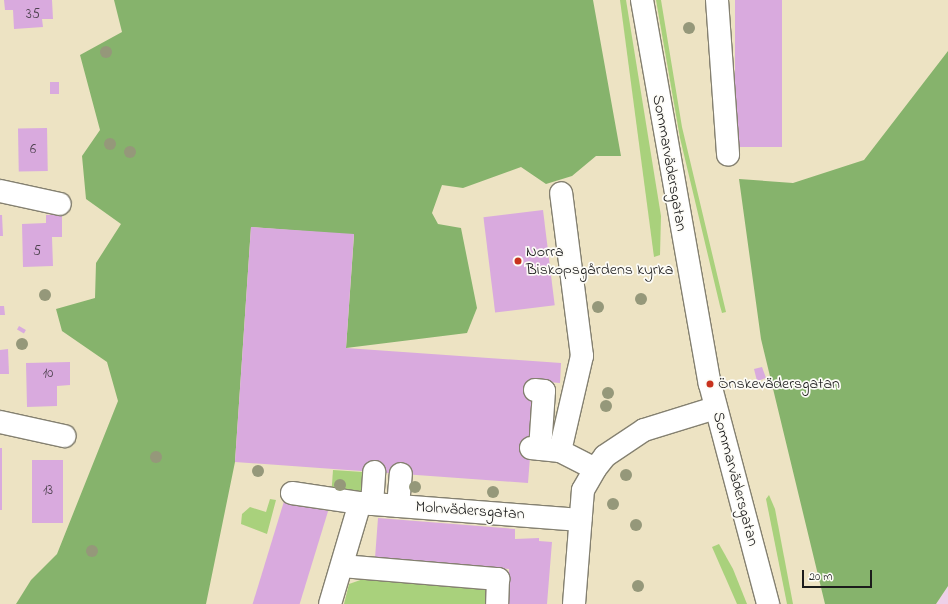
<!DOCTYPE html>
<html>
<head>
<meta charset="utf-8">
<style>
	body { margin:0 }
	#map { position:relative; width:948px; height:604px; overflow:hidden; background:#ede3c3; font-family:"Indie Flower",sans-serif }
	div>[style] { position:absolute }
	.built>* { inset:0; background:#eed0e8 }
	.green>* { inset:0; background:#a9d17c; transform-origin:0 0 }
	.forest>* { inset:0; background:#86b36c }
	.building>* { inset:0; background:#d9aade; transform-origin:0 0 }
	.roads { filter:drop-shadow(1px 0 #848070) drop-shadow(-1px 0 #848070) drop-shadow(0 1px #848070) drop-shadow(0 -1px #848070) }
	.minor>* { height:22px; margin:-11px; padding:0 11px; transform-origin:11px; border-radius:11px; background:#fff }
	.trees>* { width:12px; height:12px; margin:-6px; border-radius:50%; background:#95987a }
	.dots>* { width:11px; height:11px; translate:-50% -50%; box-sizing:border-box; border:2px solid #fdfcf7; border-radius:50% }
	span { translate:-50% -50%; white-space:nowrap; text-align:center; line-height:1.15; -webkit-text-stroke:3.5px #fdfcf7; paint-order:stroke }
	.number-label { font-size:14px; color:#4b404c }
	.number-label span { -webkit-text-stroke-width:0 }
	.street-label { font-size:16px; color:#1c1c1c }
	.poi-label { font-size:16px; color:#1c1c1c }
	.left { translate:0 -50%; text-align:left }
	.scale { position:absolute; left:802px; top:570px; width:70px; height:18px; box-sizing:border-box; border:2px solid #1c1c1c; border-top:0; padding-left:5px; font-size:12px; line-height:14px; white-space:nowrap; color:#1c1c1c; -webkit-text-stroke:3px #fdfcf7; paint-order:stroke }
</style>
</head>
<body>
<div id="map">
	<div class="built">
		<div style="clip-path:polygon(948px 586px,948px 604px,936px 604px)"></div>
	</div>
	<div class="green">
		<div style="clip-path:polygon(620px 0,626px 0,661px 216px,660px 255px,654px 257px)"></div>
		<div style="clip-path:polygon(656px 0,661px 0,682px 127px,726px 312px,722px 313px,720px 306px,680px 138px)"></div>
		<div style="left:333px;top:470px;width:30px;height:23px;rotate:4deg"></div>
		<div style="clip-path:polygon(769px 495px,775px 509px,793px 604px,787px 604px,766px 499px)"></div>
		<div style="clip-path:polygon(270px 499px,276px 500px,267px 534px,241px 524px,242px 514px,250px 507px,266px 512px)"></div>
		<div style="clip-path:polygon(719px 544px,733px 569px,747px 604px,737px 604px,712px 547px)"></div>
		<div style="clip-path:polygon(369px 577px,478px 584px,491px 592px,492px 604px,344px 604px,349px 584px)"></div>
	</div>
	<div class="forest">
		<div style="clip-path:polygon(114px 0,593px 0,621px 156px,596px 156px,572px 176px,546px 184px,521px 167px,463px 188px,442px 185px,432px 213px,438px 224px,461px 228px,477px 308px,467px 333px,346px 348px,354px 235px,251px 227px,235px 462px,206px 604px,16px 604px,31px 580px,57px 554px,118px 401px,107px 362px,62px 331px,56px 309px,95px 298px,96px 263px,121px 224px,86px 199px,82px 156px,100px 130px,80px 55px,122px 32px)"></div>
		<div style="clip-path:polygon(948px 51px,948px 586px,936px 604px,825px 604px,761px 339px,739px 179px,793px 183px,864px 160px)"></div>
	</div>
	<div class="building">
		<div style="clip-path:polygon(4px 0,52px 0,53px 19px,42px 19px,43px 27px,14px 29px,13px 10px,5px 10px)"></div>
		<div style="left:735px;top:0;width:47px;height:147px"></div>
		<div style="left:59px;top:82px;width:12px;height:9px;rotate:90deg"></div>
		<div style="left:47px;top:128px;width:43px;height:29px;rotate:89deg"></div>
		<div style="left:543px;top:210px;width:96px;height:60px;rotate:83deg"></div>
		<div style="clip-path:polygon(62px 214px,62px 237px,52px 237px,53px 266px,23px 267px,22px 224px,46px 223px,46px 215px)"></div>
		<div style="clip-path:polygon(0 215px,2px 215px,3px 236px,0 236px)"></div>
		<div style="clip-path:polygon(251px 227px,354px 234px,346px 348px,561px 363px,560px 383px,536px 381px,528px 483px,235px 462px)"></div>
		<div style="clip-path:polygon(0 306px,4px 306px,5px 315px,0 315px)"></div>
		<div style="left:19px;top:326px;width:8px;height:4px;rotate:30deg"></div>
		<div style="clip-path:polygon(8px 349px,9px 374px,0 374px,0 350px)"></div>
		<div style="clip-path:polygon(70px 362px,70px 385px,57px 386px,57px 406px,27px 407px,26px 363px)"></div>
		<div style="clip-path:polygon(762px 367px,766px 378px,757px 381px,754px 369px)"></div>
		<div style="left:0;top:448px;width:2px;height:62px"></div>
		<div style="left:32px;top:460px;width:31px;height:63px"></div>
		<div style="left:285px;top:498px;width:45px;height:111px;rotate:17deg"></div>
		<div style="clip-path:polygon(378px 518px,515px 529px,515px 539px,539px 538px,539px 541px,552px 542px,547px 604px,507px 604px,509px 569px,375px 558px)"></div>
	</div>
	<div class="roads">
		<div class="minor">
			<div style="left:642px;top:0;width:390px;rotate:80deg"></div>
			<div style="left:710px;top:384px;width:228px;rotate:75.2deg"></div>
			<div style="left:717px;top:0;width:155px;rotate:85.9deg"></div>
			<div style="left:0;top:191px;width:61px;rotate:12.2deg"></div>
			<div style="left:535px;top:390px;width:9px;rotate:6deg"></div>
			<div style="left:544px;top:391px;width:58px;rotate:93.9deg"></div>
			<div style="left:0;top:422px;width:66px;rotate:12.3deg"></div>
			<div style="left:531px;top:448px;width:29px;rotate:6deg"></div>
			<div style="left:560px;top:451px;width:39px;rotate:27deg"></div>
			<div style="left:560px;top:451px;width:98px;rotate:-77deg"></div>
			<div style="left:582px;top:356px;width:164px;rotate:-97.3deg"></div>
			<div style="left:292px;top:493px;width:69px;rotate:8.4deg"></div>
			<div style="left:360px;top:503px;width:221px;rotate:4.4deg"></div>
			<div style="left:372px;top:504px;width:32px;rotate:-86deg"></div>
			<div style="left:398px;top:506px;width:32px;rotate:-85deg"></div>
			<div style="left:342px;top:566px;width:157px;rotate:4.8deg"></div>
			<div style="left:498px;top:579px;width:25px;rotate:92deg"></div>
			<div style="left:330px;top:604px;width:105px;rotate:-73.5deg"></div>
			<div style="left:574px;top:604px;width:114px;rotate:-85.5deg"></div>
			<div style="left:583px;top:490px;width:24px;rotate:-60deg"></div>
			<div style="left:595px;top:469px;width:16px;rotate:-52deg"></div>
			<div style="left:605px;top:456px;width:47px;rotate:-33.7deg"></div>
			<div style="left:644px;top:430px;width:74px;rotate:-17.2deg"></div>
		</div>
	</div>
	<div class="trees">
		<div style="left:689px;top:28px"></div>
		<div style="left:106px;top:52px"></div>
		<div style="left:110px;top:144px"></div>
		<div style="left:130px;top:152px"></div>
		<div style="left:45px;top:295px"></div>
		<div style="left:641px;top:299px"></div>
		<div style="left:598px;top:307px"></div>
		<div style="left:22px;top:344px"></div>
		<div style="left:608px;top:393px"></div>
		<div style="left:606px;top:406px"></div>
		<div style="left:156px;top:457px"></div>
		<div style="left:258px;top:471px"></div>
		<div style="left:626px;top:475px"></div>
		<div style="left:340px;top:485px"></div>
		<div style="left:415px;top:487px"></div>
		<div style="left:493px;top:492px"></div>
		<div style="left:613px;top:504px"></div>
		<div style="left:636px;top:525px"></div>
		<div style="left:92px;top:551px"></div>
		<div style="left:638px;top:586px"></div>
	</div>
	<div class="dots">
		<div style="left:518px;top:261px;background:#c8321e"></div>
		<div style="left:710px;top:384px;background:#c8321e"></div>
	</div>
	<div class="number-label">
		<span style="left:33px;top:15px">35</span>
		<span style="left:33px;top:150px">6</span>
		<span style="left:37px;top:252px">5</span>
		<span style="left:48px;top:374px">10</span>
		<span style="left:48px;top:491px">13</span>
	</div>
	<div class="street-label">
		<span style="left:669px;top:163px;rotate:80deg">Sommarvädersgatan</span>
		<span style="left:735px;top:479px;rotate:75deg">Sommarvädersgatan</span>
		<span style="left:470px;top:511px;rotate:4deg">Molnvädersgatan</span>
	</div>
	<div class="poi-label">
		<span class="left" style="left:526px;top:261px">Norra<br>Biskopsgårdens kyrka</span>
		<span class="left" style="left:718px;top:384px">Önskevädersgatan</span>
	</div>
	<div class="scale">20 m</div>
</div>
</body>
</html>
